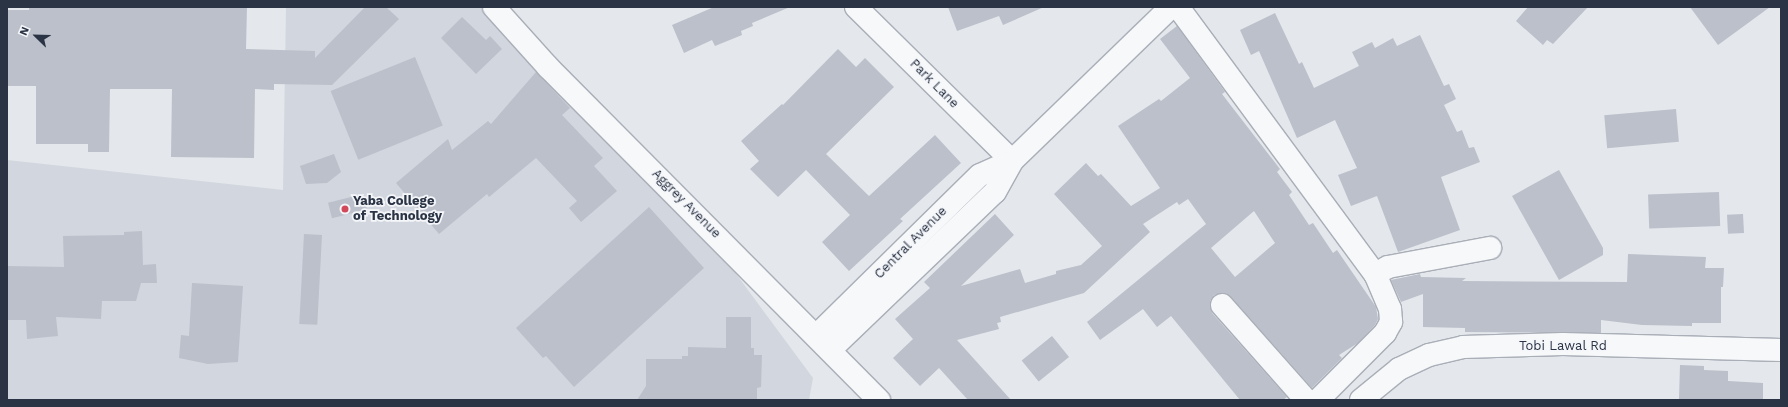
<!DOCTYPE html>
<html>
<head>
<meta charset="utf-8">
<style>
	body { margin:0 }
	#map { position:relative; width:1788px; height:407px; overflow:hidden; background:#e4e7ec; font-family:"Work Sans",sans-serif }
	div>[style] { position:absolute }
	.built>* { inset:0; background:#d2d6de }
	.building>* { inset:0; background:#bbc0ca; transform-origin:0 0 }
	.roads { filter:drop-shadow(1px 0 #a9aeb7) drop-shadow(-1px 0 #a9aeb7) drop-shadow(0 1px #a9aeb7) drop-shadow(0 -1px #a9aeb7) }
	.minor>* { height:22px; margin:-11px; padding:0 11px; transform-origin:11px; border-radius:11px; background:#f7f8fa }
	.dots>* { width:11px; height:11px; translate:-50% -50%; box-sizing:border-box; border:2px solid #f4f6f9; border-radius:50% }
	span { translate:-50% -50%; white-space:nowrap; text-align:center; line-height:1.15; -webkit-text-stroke:3.5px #f4f6f9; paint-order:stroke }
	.street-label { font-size:13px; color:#2b3445 }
	.poi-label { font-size:13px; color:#2b3445; font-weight:700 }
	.left { translate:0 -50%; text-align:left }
	.frame { position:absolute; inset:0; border:8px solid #2b3445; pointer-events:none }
	.north { position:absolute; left:16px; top:16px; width:40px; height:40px; -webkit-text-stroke:3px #f4f6f9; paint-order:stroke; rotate:293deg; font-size:11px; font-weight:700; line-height:16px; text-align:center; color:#2b3445 }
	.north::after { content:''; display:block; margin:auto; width:14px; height:18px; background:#2b3445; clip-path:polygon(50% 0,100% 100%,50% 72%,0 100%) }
</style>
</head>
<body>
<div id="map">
	<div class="built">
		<div style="clip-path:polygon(286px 7px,485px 7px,703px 229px,813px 378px,809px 400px,7px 400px,7px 160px,283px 190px)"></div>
	</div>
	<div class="building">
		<div style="clip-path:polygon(29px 7px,247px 7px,246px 49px,315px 51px,315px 58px,365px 7px,386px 7px,399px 19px,332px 85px,274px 84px,274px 90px,255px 89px,254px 158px,171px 157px,172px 89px,110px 89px,109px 152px,88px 152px,88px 144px,36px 144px,36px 86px,7px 86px,7px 10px,29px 10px)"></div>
		<div style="clip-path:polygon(714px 7px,790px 7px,752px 23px,753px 26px,741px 31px,742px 35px,715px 46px,712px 40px,684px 53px,672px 25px)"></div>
		<div style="clip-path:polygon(948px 7px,1044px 7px,1003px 25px,999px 16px,957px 31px)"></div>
		<div style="clip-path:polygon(1528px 7px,1588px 7px,1553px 44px,1547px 40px,1543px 45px,1516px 21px)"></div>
		<div style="clip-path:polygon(1690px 7px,1770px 7px,1718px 45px)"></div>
		<div style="clip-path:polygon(1275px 13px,1299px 64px,1302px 62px,1314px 88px,1359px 66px,1352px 52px,1372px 42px,1375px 48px,1393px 38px,1397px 46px,1420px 35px,1444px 86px,1449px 84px,1456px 99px,1444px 105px,1457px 132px,1462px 130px,1469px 148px,1474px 147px,1480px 162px,1441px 177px,1460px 230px,1398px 252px,1377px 196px,1351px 206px,1338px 175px,1357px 168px,1335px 120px,1297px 138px,1259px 51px,1251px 55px,1240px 30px)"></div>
		<div style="clip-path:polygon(462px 17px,486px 40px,490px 36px,502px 49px,476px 74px,441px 38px)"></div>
		<div style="clip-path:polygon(evenodd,1177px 26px,1225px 92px,1222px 94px,1280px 169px,1277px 172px,1292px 192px,1289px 195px,1309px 225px,1313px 223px,1333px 253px,1337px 250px,1376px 307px,1378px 319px,1375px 325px,1358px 343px,1339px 355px,1342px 358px,1312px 388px,1231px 297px,1226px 293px,1214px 295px,1210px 301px,1212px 313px,1287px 397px,1283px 400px,1240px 400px,1171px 316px,1157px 327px,1143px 309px,1100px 340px,1087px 322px,1206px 224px,1188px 199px,1179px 205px,1177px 202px,1143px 224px,1150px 232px,1084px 293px,1000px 317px,1001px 322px,997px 323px,999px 329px,957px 340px,1011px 400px,968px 400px,939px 368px,920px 386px,893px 358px,913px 339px,895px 319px,930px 288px,924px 282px,995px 214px,1014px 235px,961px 286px,1020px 269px,1025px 283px,1056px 274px,1056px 271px,1081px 265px,1102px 246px,1054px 194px,1086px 163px,1098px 176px,1101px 174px,1131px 206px,1160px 188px,1118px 126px,1159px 99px,1161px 101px,1190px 78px,1160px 39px,1177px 26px,1254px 211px,1275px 243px,1235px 277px,1211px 248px,1254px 211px)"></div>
		<div style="clip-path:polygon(838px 49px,856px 67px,865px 58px,894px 87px,826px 154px,869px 196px,935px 135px,961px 163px,900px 219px,903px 221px,849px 271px,822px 242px,850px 215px,806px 170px,778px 197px,750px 169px,759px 161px,741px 141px,782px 104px,783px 105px)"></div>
		<div style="left:415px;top:57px;width:74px;height:91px;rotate:68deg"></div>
		<div style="clip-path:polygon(536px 72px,570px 108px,562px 115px,603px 158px,594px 166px,617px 191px,581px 222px,569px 208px,577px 201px,536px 158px,489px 197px,487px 194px,439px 234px,396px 183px,448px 139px,452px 150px,488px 121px,491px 124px)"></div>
		<div style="left:1676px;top:109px;width:33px;height:72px;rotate:85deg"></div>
		<div style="clip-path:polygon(334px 154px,341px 172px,327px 183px,306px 184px,300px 166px)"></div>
		<div style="clip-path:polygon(1559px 170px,1603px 248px,1603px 255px,1559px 280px,1512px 196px)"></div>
		<div style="left:1719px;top:192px;width:34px;height:71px;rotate:88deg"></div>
		<div style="left:363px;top:194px;width:16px;height:36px;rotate:76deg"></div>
		<div style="clip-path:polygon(649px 207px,704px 268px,574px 387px,546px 356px,543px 358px,516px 328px)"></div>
		<div style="left:1743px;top:214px;width:19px;height:16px;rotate:87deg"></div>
		<div style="clip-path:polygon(142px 231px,143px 265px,156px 264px,157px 283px,141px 283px,136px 301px,102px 301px,101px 319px,56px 317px,58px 336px,27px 339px,26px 320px,7px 320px,7px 266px,64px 267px,63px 236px,124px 235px,124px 232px)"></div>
		<div style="left:304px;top:234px;width:18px;height:90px;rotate:3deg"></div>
		<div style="clip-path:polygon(1628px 254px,1706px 257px,1705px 268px,1724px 268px,1723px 287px,1721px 287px,1721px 323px,1692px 323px,1692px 326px,1642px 325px,1601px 320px,1601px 333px,1465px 332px,1465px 328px,1423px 327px,1423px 294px,1401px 302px,1391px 280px,1420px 274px,1421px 277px,1466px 278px,1462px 281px,1627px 282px)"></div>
		<div style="clip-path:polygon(192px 283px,243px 286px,238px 362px,208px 364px,179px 358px,181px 335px,189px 336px)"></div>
		<div style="clip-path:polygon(726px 317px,751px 317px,751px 348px,754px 348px,754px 355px,762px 355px,761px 387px,757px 388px,757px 400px,637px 400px,646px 386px,646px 359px,682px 359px,682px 356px,688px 356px,688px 347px,726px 348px)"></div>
		<div style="left:1052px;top:336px;width:27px;height:39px;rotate:51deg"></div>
		<div style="clip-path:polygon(1680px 365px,1704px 366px,1704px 370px,1728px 371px,1728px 381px,1763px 383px,1763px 400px,1679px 399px)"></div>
	</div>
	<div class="roads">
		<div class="minor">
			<div style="left:494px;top:7px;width:81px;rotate:48deg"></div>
			<div style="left:548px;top:67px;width:470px;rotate:45.2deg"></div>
			<div style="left:856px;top:7px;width:219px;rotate:44.6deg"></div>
			<div style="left:1178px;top:7px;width:332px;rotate:53.6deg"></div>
			<div style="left:1375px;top:274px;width:15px;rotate:-28deg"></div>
			<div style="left:1388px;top:267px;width:104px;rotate:-10.6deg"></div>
			<div style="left:1222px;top:305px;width:127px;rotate:48.5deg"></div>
			<div style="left:817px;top:335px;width:228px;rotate:-44.5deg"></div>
			<div style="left:980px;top:175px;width:35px;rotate:-24deg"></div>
			<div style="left:831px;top:349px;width:227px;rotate:-43.8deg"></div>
			<div style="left:995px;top:192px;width:35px;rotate:-61deg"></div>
			<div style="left:1012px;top:161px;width:221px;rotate:-44.1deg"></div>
			<div style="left:1318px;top:400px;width:95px;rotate:-45deg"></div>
			<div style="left:1385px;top:333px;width:13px;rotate:-61deg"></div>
			<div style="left:1391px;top:322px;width:13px;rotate:-94deg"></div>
			<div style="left:1390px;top:309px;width:38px;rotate:-113deg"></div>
			<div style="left:1361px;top:400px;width:49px;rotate:-39.2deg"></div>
			<div style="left:1399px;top:369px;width:33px;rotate:-25deg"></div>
			<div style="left:1429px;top:355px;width:35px;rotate:-13deg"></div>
			<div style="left:1463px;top:347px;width:100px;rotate:-1.7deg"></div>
			<div style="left:1563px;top:344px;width:218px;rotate:1.6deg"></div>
		</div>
	</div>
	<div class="dots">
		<div style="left:345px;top:209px;background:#d1495b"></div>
	</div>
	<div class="street-label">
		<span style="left:934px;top:84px;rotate:45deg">Park Lane</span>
		<span style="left:686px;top:204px;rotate:45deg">Aggrey Avenue</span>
		<span style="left:911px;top:243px;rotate:-45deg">Central Avenue</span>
		<span style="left:1563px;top:346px">Tobi Lawal Rd</span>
	</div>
	<div class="poi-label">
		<span class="left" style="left:353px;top:209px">Yaba College<br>of Technology</span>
	</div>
	<div class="frame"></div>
	<div class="north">N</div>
</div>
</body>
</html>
